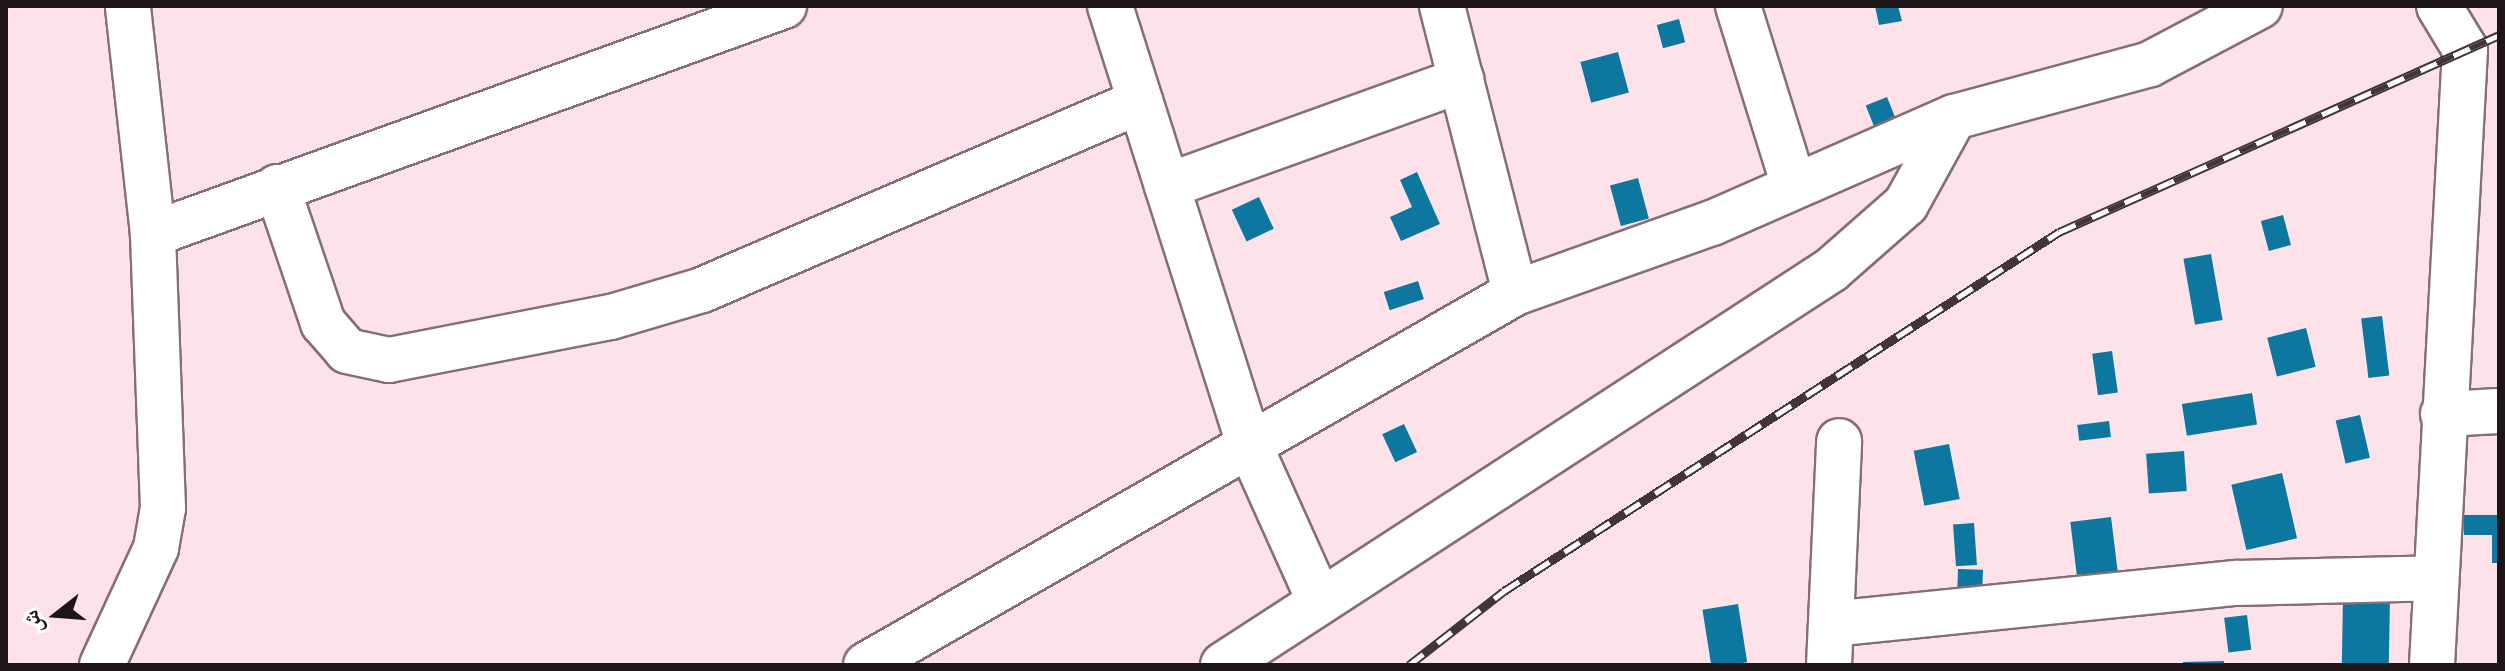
<!DOCTYPE html>
<html>
<head>
<meta charset="utf-8">
<style>
	body { margin:0 }
	#map { position:relative; width:2505px; height:671px; overflow:hidden; background:#fde3e9; font-family:"Nunito Sans","Noto Naskh Arabic",sans-serif }
	div>[style] { position:absolute }
	.building>* { inset:0; background:#0d77a0; transform-origin:0 0 }
	.roads { filter:drop-shadow(2px 0 #866f74) drop-shadow(-2px 0 #866f74) drop-shadow(0 2px #866f74) drop-shadow(0 -2px #866f74) }
	.minor>* { height:44px; margin:-22px; padding:0 22px; transform-origin:22px; border-radius:22px; background:#fff }
	.rail>* { height:9px; margin-top:-4.5px; transform-origin:0; background:repeating-linear-gradient(90deg,#fff 0 18px,#413538 0 36px); box-sizing:border-box; border-block:2px solid #413538 }
	span { translate:-50% -50%; white-space:nowrap; text-align:center; line-height:1.15; -webkit-text-stroke:7px #fff; paint-order:stroke }
	.frame { position:absolute; inset:0; border:8px solid #1e1517; pointer-events:none }
	.north { position:absolute; left:16px; top:575px; width:80px; height:80px; -webkit-text-stroke:6px #fff; paint-order:stroke; rotate:253deg; font-size:22px; font-weight:700; line-height:32px; text-align:center; color:#1e1517 }
	.north::after { content:''; display:block; margin:auto; width:28px; height:36px; background:#1e1517; clip-path:polygon(50% 0,100% 100%,50% 72%,0 100%) }
</style>
</head>
<body>
<div id="map">
	<div class="building">
		<div style="clip-path:polygon(1875px 6px,1898px 6px,1902px 21px,1879px 25px)"></div>
		<div style="left:1679px;top:19px;width:24px;height:23px;rotate:75deg"></div>
		<div style="left:1618px;top:52px;width:42px;height:39px;rotate:75deg"></div>
		<div style="left:1887px;top:97px;width:22px;height:23px;rotate:68deg"></div>
		<div style="clip-path:polygon(1417px 172px,1440px 224px,1401px 241px,1390px 217px,1412px 207px,1400px 180px)"></div>
		<div style="left:1638px;top:178px;width:42px;height:29px;rotate:75deg"></div>
		<div style="left:1259px;top:197px;width:35px;height:30px;rotate:65deg"></div>
		<div style="left:2283px;top:215px;width:31px;height:23px;rotate:75deg"></div>
		<div style="left:2211px;top:254px;width:67px;height:28px;rotate:80deg"></div>
		<div style="left:1418px;top:281px;width:19px;height:36px;rotate:72deg"></div>
		<div style="left:2382px;top:316px;width:60px;height:21px;rotate:83deg"></div>
		<div style="left:2306px;top:328px;width:40px;height:40px;rotate:76deg"></div>
		<div style="left:2112px;top:351px;width:42px;height:20px;rotate:82deg"></div>
		<div style="left:2252px;top:393px;width:32px;height:71px;rotate:81deg"></div>
		<div style="left:2360px;top:415px;width:44px;height:25px;rotate:77deg"></div>
		<div style="left:2109px;top:421px;width:16px;height:32px;rotate:83deg"></div>
		<div style="left:1404px;top:424px;width:31px;height:24px;rotate:65deg"></div>
		<div style="left:1949px;top:444px;width:56px;height:36px;rotate:79deg"></div>
		<div style="left:2184px;top:451px;width:40px;height:38px;rotate:86deg"></div>
		<div style="left:2282px;top:473px;width:67px;height:52px;rotate:77deg"></div>
		<div style="clip-path:polygon(2464px 515px,2499px 515px,2499px 563px,2492px 563px,2492px 535px,2464px 535px)"></div>
		<div style="left:2111px;top:517px;width:67px;height:41px;rotate:83deg"></div>
		<div style="left:1974px;top:523px;width:42px;height:21px;rotate:86deg"></div>
		<div style="left:1958px;top:569px;width:25px;height:33px;rotate:2deg"></div>
		<div style="left:2343px;top:596px;width:47px;height:69px;rotate:1deg"></div>
		<div style="left:1738px;top:604px;width:59px;height:36px;rotate:81deg"></div>
		<div style="left:2247px;top:615px;width:35px;height:23px;rotate:83deg"></div>
		<div style="clip-path:polygon(2224px 661px,2224px 665px,2183px 665px,2183px 662px)"></div>
	</div>
	<div class="roads">
		<div class="minor">
			<div style="left:1110px;top:6px;width:460px;rotate:72.4deg"></div>
			<div style="left:1249px;top:444px;width:171px;rotate:65.8deg"></div>
			<div style="left:1442px;top:6px;width:296px;rotate:75.7deg"></div>
			<div style="left:1738px;top:6px;width:185px;rotate:72.7deg"></div>
			<div style="left:1167px;top:186px;width:313px;rotate:-19.8deg"></div>
			<div style="left:277px;top:187px;width:144px;rotate:71.3deg"></div>
			<div style="left:323px;top:323px;width:37px;rotate:49deg"></div>
			<div style="left:347px;top:351px;width:43px;rotate:12.1deg"></div>
			<div style="left:389px;top:360px;width:226px;rotate:-11deg"></div>
			<div style="left:611px;top:317px;width:95px;rotate:-16.5deg"></div>
			<div style="left:702px;top:290px;width:477px;rotate:-23.3deg"></div>
			<div style="left:153px;top:234px;width:671px;rotate:-19.87deg"></div>
			<div style="left:2443px;top:414px;width:56px;rotate:-3.1deg"></div>
			<div style="left:1831px;top:624px;width:409px;rotate:-5.8deg"></div>
			<div style="left:2238px;top:583px;width:198px;rotate:-1.4deg"></div>
			<div style="left:102px;top:665px;width:129px;rotate:-65.2deg"></div>
			<div style="left:156px;top:548px;width:41px;rotate:-80.1deg"></div>
			<div style="left:163px;top:508px;width:274px;rotate:-92.1deg"></div>
			<div style="left:153px;top:234px;width:229px;rotate:-96.3deg"></div>
			<div style="left:866px;top:665px;width:748px;rotate:-29.82deg"></div>
			<div style="left:1515px;top:293px;width:209px;rotate:-19.6deg"></div>
			<div style="left:1712px;top:223px;width:264px;rotate:-23.7deg"></div>
			<div style="left:1954px;top:117px;width:203px;rotate:-15.1deg"></div>
			<div style="left:2150px;top:64px;width:124px;rotate:-27.8deg"></div>
			<div style="left:1223px;top:665px;width:725px;rotate:-33.01deg"></div>
			<div style="left:1831px;top:270px;width:100px;rotate:-41.3deg"></div>
			<div style="left:1906px;top:204px;width:99px;rotate:-61.1deg"></div>
			<div style="left:1829px;top:665px;width:224px;rotate:-87.4deg"></div>
			<div style="left:2432px;top:665px;width:617px;rotate:-86.93deg"></div>
			<div style="left:2465px;top:49px;width:50px;rotate:-121.2deg"></div>
		</div>
	</div>
	<div class="rail">
		<div style="left:1409px;top:665px;width:120px;rotate:-37.9deg"></div>
		<div style="left:1504px;top:591px;width:661px;rotate:-32.9deg"></div>
		<div style="left:2059px;top:232px;width:482px;rotate:-24.1deg"></div>
	</div>
	<div class="frame"></div>
	<div class="north">ش</div>
</div>
</body>
</html>
